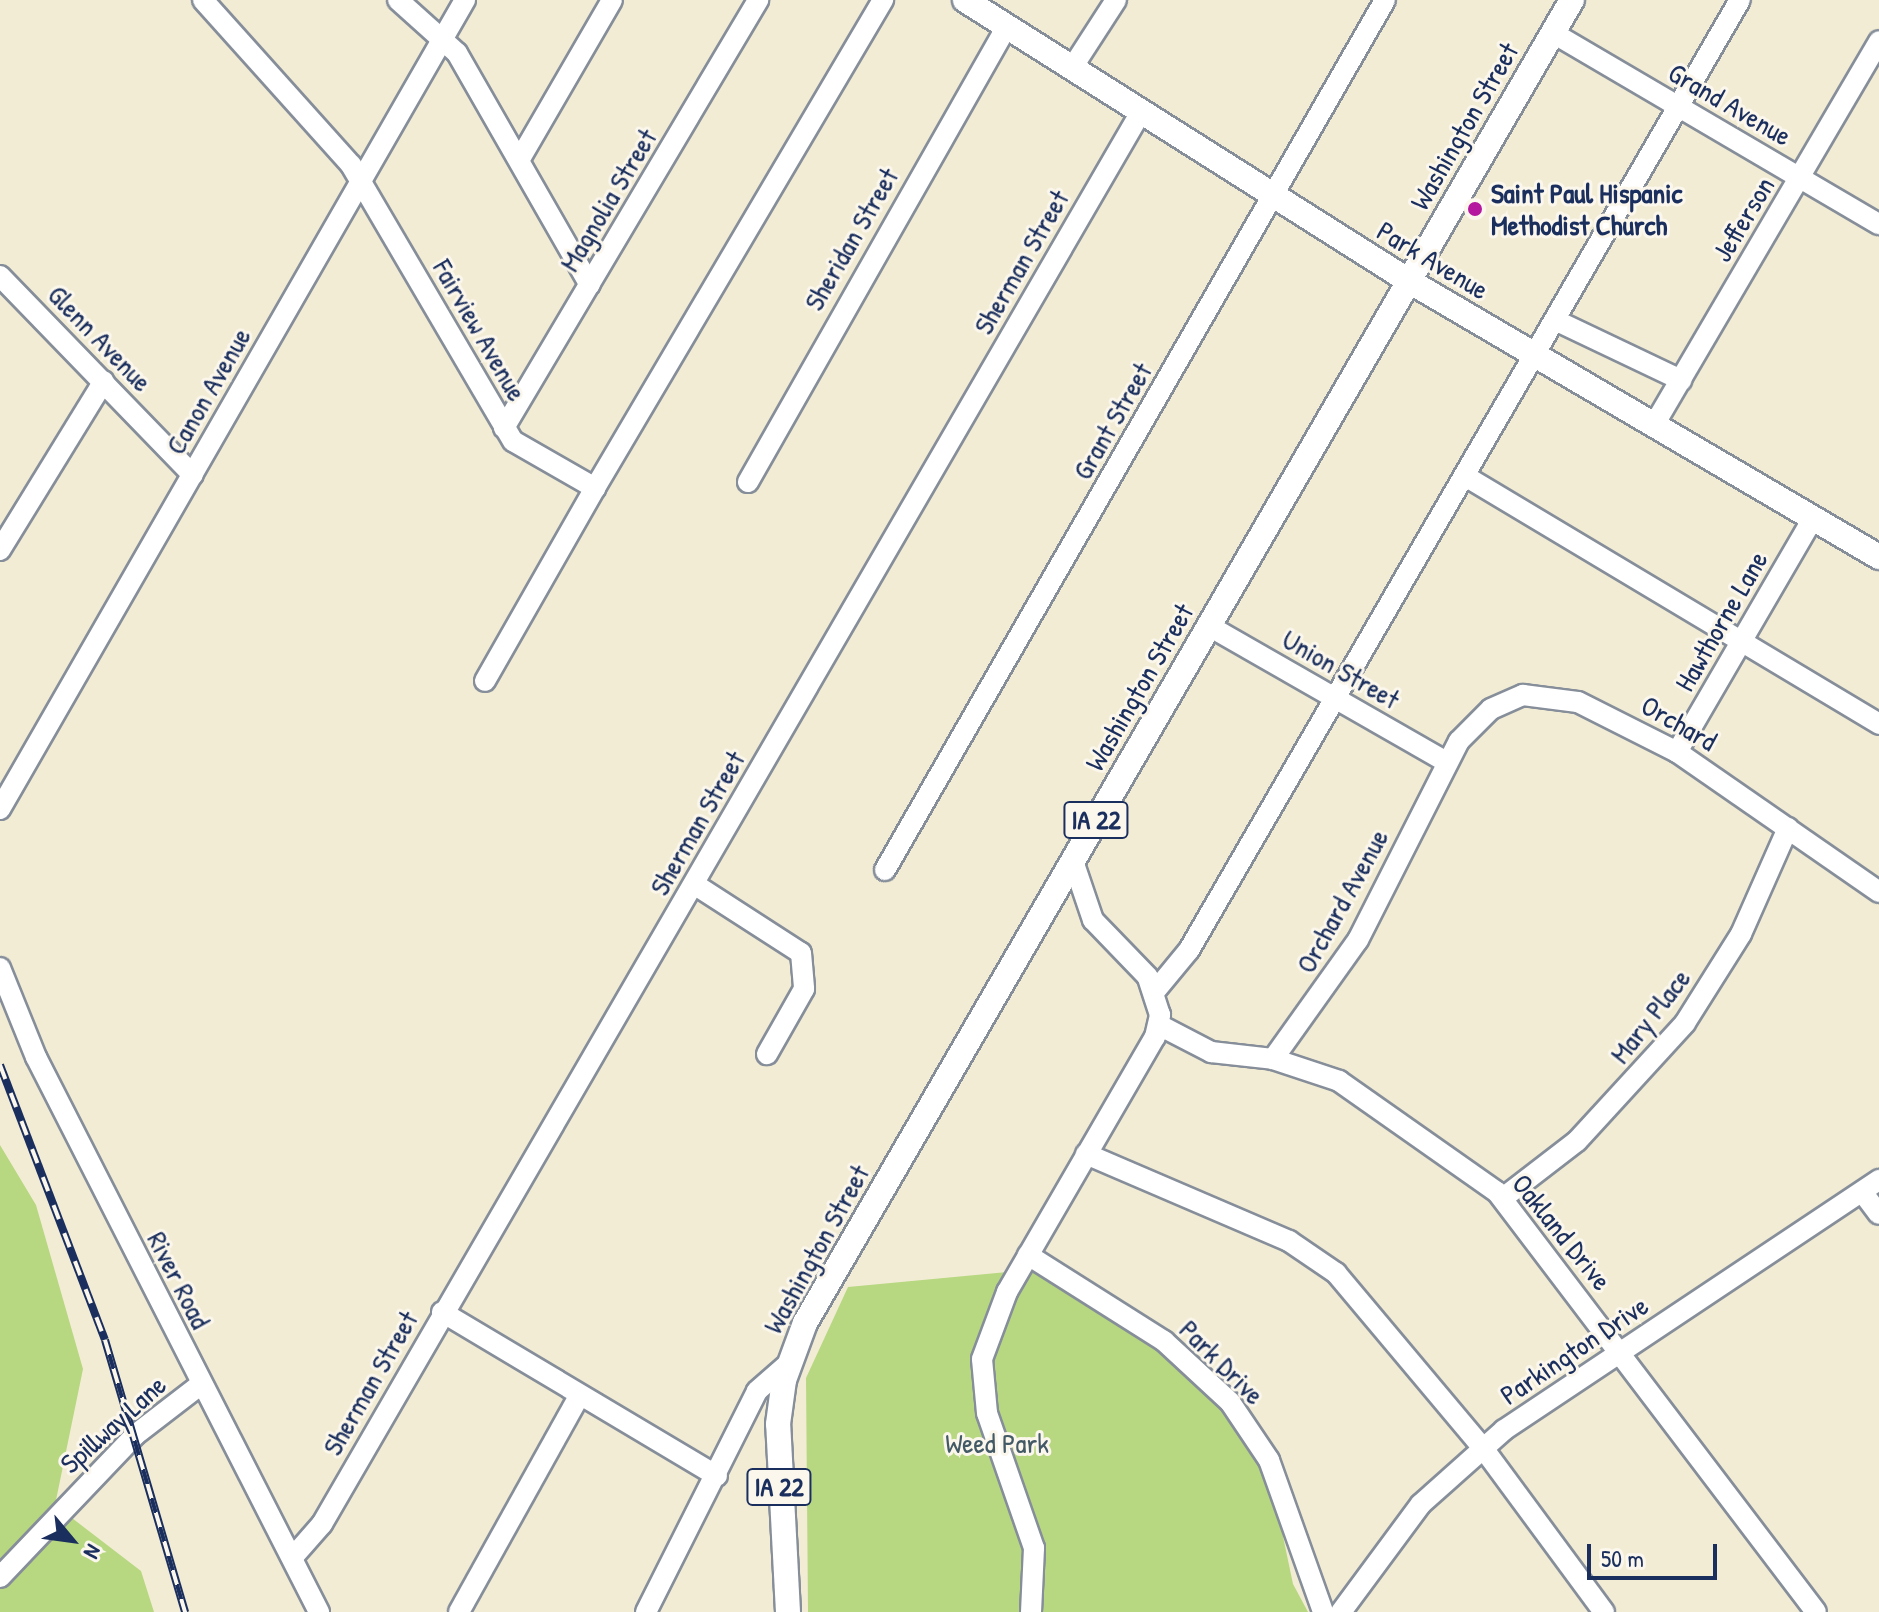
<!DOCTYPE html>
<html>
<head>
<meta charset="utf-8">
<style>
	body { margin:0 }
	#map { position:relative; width:1879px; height:1612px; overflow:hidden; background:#f2ecd5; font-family:"Patrick Hand",sans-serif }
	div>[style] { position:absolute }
	.green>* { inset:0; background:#b7d880 }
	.roads { filter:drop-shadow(2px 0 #868e9a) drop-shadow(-2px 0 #868e9a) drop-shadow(0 2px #868e9a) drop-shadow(0 -2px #868e9a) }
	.minor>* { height:20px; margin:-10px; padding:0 10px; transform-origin:10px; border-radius:10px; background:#fff }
	.major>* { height:24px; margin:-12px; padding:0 12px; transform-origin:12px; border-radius:12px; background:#fff }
	.rail>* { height:8px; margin-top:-4px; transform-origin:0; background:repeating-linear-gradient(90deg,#fbf7ec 0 15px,#1b2f5e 0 30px); box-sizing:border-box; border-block:2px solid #1b2f5e }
	.dots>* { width:22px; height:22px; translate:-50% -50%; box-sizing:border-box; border:4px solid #fbf7ec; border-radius:50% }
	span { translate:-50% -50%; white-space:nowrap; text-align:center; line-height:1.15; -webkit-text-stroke:6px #fbf7ec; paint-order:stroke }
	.shield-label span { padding:2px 6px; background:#fbf7ec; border:2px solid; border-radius:6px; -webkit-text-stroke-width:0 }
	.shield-label { font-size:26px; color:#1b2f5e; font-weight:700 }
	.street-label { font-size:28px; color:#1b2f5e }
	.poi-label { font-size:28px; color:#1b2f5e; font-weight:700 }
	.left { translate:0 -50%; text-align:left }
	.park-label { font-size:28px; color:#425966 }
	.north { position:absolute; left:32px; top:1500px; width:80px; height:80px; -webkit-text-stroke:6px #fbf7ec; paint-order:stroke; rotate:119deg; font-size:22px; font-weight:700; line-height:32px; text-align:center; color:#1b2f5e }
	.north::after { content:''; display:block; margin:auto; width:28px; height:36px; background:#1b2f5e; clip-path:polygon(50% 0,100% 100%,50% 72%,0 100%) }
	.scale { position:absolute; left:1587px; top:1544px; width:130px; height:36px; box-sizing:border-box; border:4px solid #1b2f5e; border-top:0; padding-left:10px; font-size:24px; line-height:28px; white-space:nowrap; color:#1b2f5e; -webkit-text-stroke:6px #fbf7ec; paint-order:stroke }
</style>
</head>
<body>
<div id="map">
	<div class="green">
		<div style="clip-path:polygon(0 1145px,36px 1205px,83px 1369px,55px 1505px,141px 1571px,154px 1612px,0 1612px)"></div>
		<div style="clip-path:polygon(1040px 1269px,1171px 1353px,1229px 1413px,1272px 1484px,1293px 1584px,1308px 1612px,808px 1612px,806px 1378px,848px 1287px)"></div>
	</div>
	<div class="roads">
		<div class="minor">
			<div style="left:203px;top:0;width:222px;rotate:48.1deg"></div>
			<div style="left:351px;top:165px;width:320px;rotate:59.6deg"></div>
			<div style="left:513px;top:441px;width:95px;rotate:29.8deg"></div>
			<div style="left:595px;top:488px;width:222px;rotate:119.7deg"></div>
			<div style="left:398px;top:0;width:79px;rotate:41.9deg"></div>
			<div style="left:457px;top:53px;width:267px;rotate:60.2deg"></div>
			<div style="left:1553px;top:33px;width:378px;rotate:30.4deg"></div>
			<div style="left:1072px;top:68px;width:81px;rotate:-57.1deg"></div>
			<div style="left:521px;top:157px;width:181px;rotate:-59.9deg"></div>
			<div style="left:0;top:276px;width:277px;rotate:45.9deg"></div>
			<div style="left:1555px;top:320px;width:140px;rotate:25.5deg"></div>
			<div style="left:1654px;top:425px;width:445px;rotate:-59.6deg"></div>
			<div style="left:504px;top:428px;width:498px;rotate:-59.3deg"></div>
			<div style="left:1465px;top:476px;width:483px;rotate:30.9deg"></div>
			<div style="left:748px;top:482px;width:524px;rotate:-60.4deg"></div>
			<div style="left:595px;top:488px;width:567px;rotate:-59.45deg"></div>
			<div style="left:0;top:550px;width:198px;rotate:-58.4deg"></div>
			<div style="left:1209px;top:626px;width:272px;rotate:29.8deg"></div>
			<div style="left:1677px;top:752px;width:271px;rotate:-59.8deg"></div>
			<div style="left:0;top:809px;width:933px;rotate:-60.11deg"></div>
			<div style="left:885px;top:870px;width:1003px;rotate:-60.11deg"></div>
			<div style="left:694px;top:884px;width:127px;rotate:32.8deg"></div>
			<div style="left:801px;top:953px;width:36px;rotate:85deg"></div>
			<div style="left:804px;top:989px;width:75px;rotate:119.6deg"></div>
			<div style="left:0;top:968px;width:96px;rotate:68deg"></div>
			<div style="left:36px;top:1057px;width:623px;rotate:62.98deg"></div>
			<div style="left:1156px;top:990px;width:52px;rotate:-50.5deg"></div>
			<div style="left:1189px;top:950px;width:1098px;rotate:-59.89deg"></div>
			<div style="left:1159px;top:1025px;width:59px;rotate:27.4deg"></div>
			<div style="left:1211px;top:1052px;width:62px;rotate:6.4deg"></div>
			<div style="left:1273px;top:1059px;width:70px;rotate:18.4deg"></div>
			<div style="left:1339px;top:1081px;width:193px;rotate:35.1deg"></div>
			<div style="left:1497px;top:1192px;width:527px;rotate:52.78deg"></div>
			<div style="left:1273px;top:1059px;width:146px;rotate:-54.5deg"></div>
			<div style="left:1358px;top:940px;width:223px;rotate:-63.1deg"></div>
			<div style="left:1459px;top:741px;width:45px;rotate:-45deg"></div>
			<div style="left:1491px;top:709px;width:35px;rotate:-24deg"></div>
			<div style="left:1523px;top:695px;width:55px;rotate:7.3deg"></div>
			<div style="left:1578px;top:702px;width:111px;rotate:26.8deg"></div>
			<div style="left:1677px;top:752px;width:246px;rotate:34.7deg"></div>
			<div style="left:1086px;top:1154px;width:221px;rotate:23.2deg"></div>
			<div style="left:1289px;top:1241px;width:57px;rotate:34.2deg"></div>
			<div style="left:1336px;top:1273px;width:229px;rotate:50deg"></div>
			<div style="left:1483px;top:1448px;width:204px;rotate:53.6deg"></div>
			<div style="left:1863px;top:1193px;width:26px;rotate:53deg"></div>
			<div style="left:1503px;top:1198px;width:93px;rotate:-37.6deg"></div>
			<div style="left:1577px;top:1141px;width:160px;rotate:-47.5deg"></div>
			<div style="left:1685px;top:1023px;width:105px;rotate:-57.8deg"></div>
			<div style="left:1741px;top:934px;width:116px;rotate:-66.1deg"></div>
			<div style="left:1028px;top:1255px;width:161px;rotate:32.3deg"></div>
			<div style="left:1164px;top:1341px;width:90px;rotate:42.7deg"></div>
			<div style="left:1230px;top:1402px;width:70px;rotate:56.1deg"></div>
			<div style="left:1269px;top:1460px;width:161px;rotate:70.4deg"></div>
			<div style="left:442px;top:1312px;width:320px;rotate:30.8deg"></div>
			<div style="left:293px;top:1557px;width:44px;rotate:-48.7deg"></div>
			<div style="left:322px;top:1524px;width:1632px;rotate:-59.89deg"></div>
			<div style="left:0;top:1577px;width:196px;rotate:-46.4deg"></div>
			<div style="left:135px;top:1435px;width:82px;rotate:-37.6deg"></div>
			<div style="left:459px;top:1612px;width:247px;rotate:-60.9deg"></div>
			<div style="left:646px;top:1612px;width:247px;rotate:-63.3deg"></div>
			<div style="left:757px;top:1391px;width:43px;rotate:-41.2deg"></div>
			<div style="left:1031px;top:1612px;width:64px;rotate:-87.3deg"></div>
			<div style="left:1034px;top:1548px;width:143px;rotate:-109.2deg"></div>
			<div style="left:987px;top:1413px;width:54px;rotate:-95.3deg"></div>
			<div style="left:982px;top:1359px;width:72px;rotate:-69.5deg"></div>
			<div style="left:1007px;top:1292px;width:295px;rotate:-59.9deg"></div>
			<div style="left:1155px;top:1037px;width:23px;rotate:-77deg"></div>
			<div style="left:1160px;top:1015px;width:40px;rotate:-108deg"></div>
			<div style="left:1148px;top:977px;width:79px;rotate:-134deg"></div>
			<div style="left:1093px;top:920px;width:62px;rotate:-108.7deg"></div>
			<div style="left:1341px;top:1612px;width:134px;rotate:-53.5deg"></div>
			<div style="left:1421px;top:1504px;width:111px;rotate:-41.7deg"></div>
			<div style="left:1504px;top:1430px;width:451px;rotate:-33.7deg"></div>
		</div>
		<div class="major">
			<div style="left:965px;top:0;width:525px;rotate:32.33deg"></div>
			<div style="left:1409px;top:281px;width:545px;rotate:30.42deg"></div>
			<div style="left:788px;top:1612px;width:188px;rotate:-93deg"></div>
			<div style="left:778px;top:1424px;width:44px;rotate:-82.2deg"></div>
			<div style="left:784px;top:1380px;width:61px;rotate:-69.8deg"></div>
			<div style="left:805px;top:1323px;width:1529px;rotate:-59.9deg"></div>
		</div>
	</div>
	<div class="rail">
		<div style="left:0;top:1065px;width:294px;rotate:69.1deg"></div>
		<div style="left:105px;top:1340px;width:284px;rotate:73.6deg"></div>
	</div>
	<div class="dots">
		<div style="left:1475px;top:209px;background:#b5179e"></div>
	</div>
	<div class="shield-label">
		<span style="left:1096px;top:820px">IA 22</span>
		<span style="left:779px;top:1487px">IA 22</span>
	</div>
	<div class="street-label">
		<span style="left:1730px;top:104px;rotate:30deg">Grand Avenue</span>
		<span style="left:1464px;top:126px;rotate:-60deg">Washington Street</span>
		<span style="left:608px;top:200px;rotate:-59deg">Magnolia Street</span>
		<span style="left:1743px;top:219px;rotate:-59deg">Jefferson</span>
		<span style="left:851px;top:239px;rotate:-60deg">Sheridan Street</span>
		<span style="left:1433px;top:260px;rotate:31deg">Park Avenue</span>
		<span style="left:1021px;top:262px;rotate:-60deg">Sherman Street</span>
		<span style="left:480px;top:330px;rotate:60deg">Fairview Avenue</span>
		<span style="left:100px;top:338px;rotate:46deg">Glenn Avenue</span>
		<span style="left:208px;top:391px;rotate:-60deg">Canon Avenue</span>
		<span style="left:1112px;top:421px;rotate:-60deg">Grant Street</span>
		<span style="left:1721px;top:621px;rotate:-60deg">Hawthorne Lane</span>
		<span style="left:1341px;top:669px;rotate:30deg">Union Street</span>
		<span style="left:1139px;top:687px;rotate:-60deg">Washington Street</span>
		<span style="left:1679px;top:723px;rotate:30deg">Orchard</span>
		<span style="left:697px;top:823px;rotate:-60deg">Sherman Street</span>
		<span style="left:1342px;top:901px;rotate:-61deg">Orchard Avenue</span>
		<span style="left:1650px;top:1016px;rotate:-52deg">Mary Place</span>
		<span style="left:1562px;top:1232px;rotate:51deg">Oakland Drive</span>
		<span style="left:816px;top:1249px;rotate:-61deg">Washington Street</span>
		<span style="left:179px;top:1280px;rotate:63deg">River Road</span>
		<span style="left:1574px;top:1350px;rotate:-34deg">Parkington Drive</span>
		<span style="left:1222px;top:1362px;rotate:45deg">Park Drive</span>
		<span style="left:370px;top:1383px;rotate:-60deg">Sherman Street</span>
		<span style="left:113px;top:1424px;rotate:-42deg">Spillway Lane</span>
	</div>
	<div class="poi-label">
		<span class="left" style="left:1491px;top:209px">Saint Paul Hispanic<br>Methodist Church</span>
	</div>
	<div class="park-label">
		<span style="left:997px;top:1443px">Weed Park</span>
	</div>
	<div class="north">N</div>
	<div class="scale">50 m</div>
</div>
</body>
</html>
